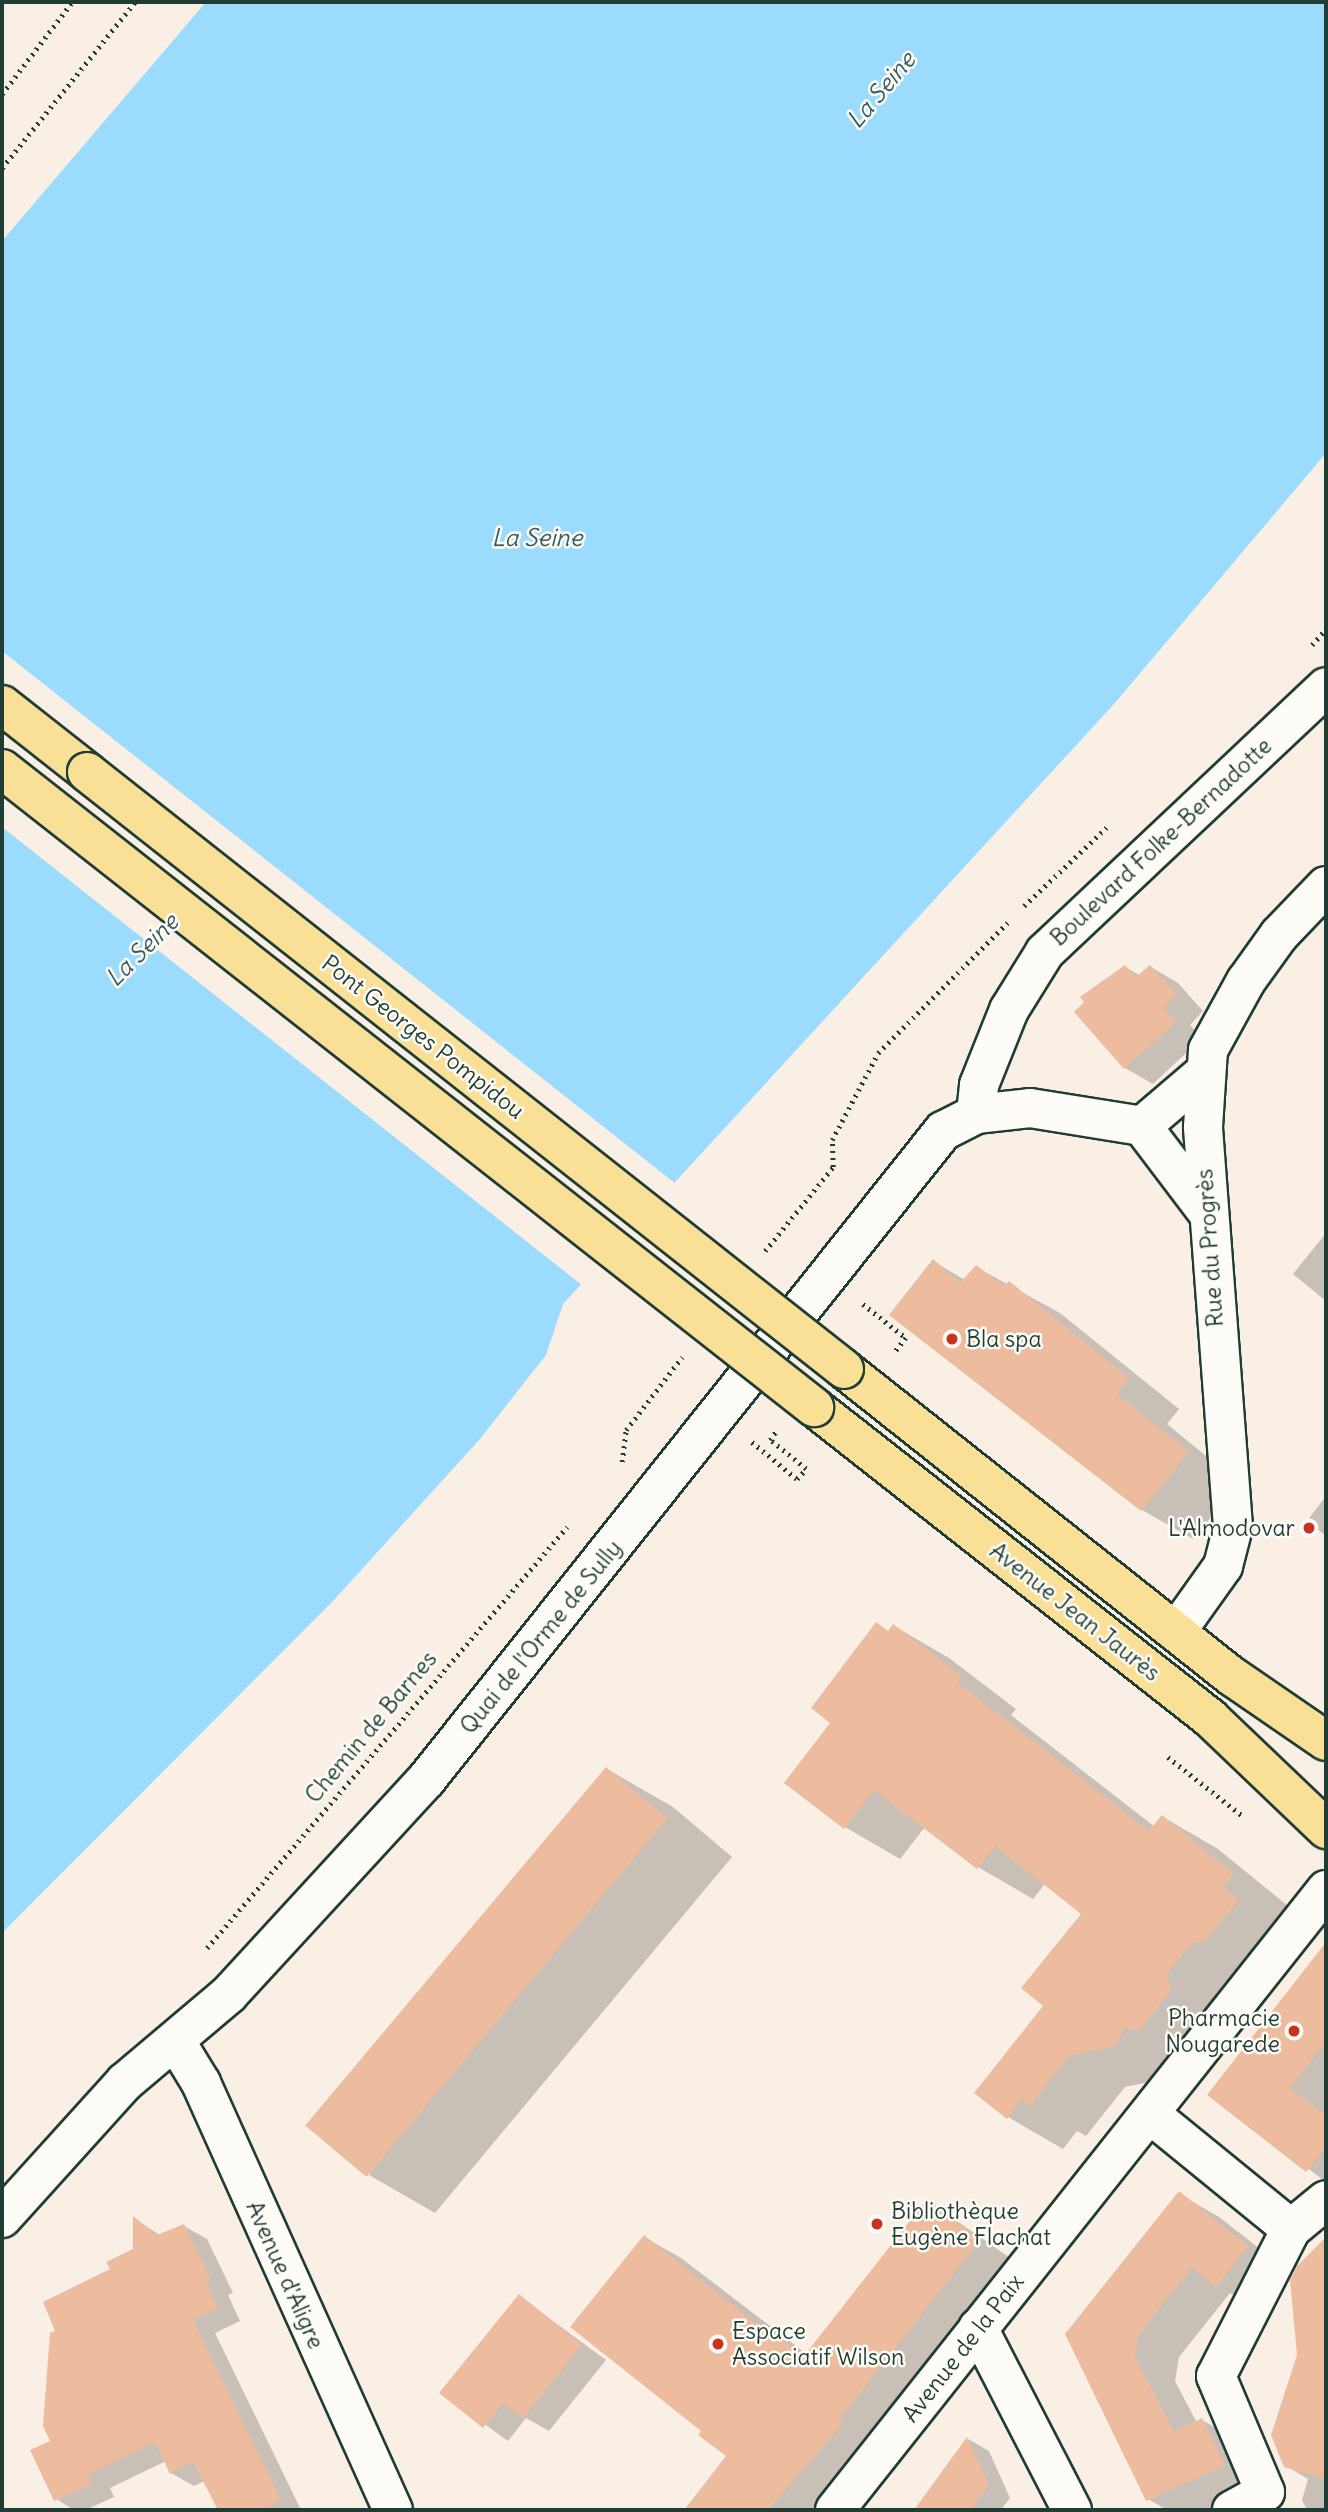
<!DOCTYPE html>
<html>
<head>
<meta charset="utf-8">
<style>
	body { margin:0 }
	#map { position:relative; width:1328px; height:2512px; overflow:hidden; background:#faefe5; font-family:Delius,sans-serif }
	div>[style] { position:absolute }
	.water>* { inset:0; background:#9bdbfd }
	.pier>* { inset:0; background:#faefe5 }
	.shadow>* { inset:0; background:#0003 }
	.building>* { inset:0; background:#edbc9e; transform-origin:0 0 }
	.path>* { height:4.5px; margin-top:-2.25px; transform-origin:0; background:repeating-linear-gradient(90deg,#1f3d34 0 2px,transparent 0 7px) }
	.roads { filter:drop-shadow(2px 0 #1f3d34) drop-shadow(-2px 0 #1f3d34) drop-shadow(0 2px #1f3d34) drop-shadow(0 -2px #1f3d34) }
	.minor>* { height:38px; margin:-19px; padding:0 19px; transform-origin:19px; border-radius:19px; background:#fdfcf7 }
	.primary>* { height:38px; margin:-19px; padding:0 19px; transform-origin:19px; border-radius:19px; background:#fadf96 }
	.bridges { filter:drop-shadow(2px 0 #1f3d34) drop-shadow(-2px 0 #1f3d34) drop-shadow(0 2px #1f3d34) drop-shadow(0 -2px #1f3d34) }
	.primary-bridge>* { height:38px; margin:-19px; padding:0 19px; transform-origin:19px; border-radius:19px; background:#fadf96 }
	.dots>* { width:19px; height:19px; translate:-50% -50%; box-sizing:border-box; border:4px solid #fdfcf7; border-radius:50% }
	span { translate:-50% -50%; white-space:nowrap; text-align:center; line-height:1.15; -webkit-text-stroke:5px #fdfcf7; paint-order:stroke }
	.street-label { font-size:23px; color:#1f3d34 }
	.poi-label { font-size:23px; color:#1f3d34 }
	.left { translate:0 -50%; text-align:left }
	.right { translate:-100% -50%; text-align:right }
	.water-label { font-size:24px; color:#385d5c; font-style:italic }
	.frame { position:absolute; inset:0; border:4px solid #1f3d34; pointer-events:none }
</style>
</head>
<body>
<div id="map">
	<div class="water">
		<div style="clip-path:polygon(206px 2px,1326px 2px,1326px 453px,1114px 704px,563px 1304px,546px 1355px,480px 1439px,333px 1601px,2px 1933px,2px 241px)"></div>
	</div>
	<div class="pier">
		<div style="clip-path:polygon(2px 651px,676px 1184px,583px 1286px,2px 827px)"></div>
	</div>
	<div class="shadow">
		<div style="clip-path:polygon(1125px 967px,1141px 976px,1151px 967px,1178px 983px,1203px 1011px,1190px 1025px,1202px 1038px,1153px 1084px,1125px 1068px,1076px 1012px)"></div>
		<div style="clip-path:polygon(1326px 1233px,1326px 1301px,1293px 1274px)"></div>
		<div style="clip-path:polygon(933px 1261px,965px 1280px,976px 1267px,1060px 1313px,1179px 1409px,1167px 1424px,1239px 1483px,1193px 1539px,1142px 1510px)"></div>
		<div style="clip-path:polygon(1326px 1496px,1326px 1536px,1307px 1521px)"></div>
		<div style="clip-path:polygon(877px 1624px,889px 1632px,894px 1626px,949px 1658px,1016px 1709px,1011px 1715px,1155px 1827px,1163px 1817px,1218px 1849px,1288px 1906px,1277px 1920px,1293px 1933px,1169px 2078px,1125px 2087px,1086px 2136px,1077px 2131px,1063px 2149px,1008px 2117px,1045px 2005px,1084px 1914px,1045px 1884px,1033px 1899px,978px 1867px,925px 1827px,900px 1859px,845px 1827px,833px 1723px)"></div>
		<div style="clip-path:polygon(607px 1769px,673px 1807px,732px 1857px,435px 2213px,369px 2175px)"></div>
		<div style="clip-path:polygon(1326px 1945px,1326px 2182px,1209px 2094px)"></div>
		<div style="clip-path:polygon(1179px 2194px,1219px 2217px,1287px 2270px,1257px 2308px,1230px 2293px,1179px 2357px,1175px 2381px,1197px 2423px,1202px 2420px,1242px 2443px,1264px 2488px,1215px 2510px,1167px 2510px,1148px 2499px,1067px 2335px)"></div>
		<div style="clip-path:polygon(928px 2201px,1016px 2262px,822px 2510px,686px 2510px,728px 2456px,704px 2431px,644px 2237px,681px 2258px,808px 2355px)"></div>
		<div style="clip-path:polygon(135px 2219px,161px 2236px,184px 2226px,207px 2239px,233px 2293px,228px 2295px,240px 2321px,215px 2333px,301px 2510px,220px 2510px,205px 2481px,194px 2486px,171px 2473px,166px 2461px,110px 2488px,114px 2497px,85px 2510px,74px 2510px,56px 2499px,52px 2442px,57px 2332px,134px 2250px)"></div>
		<div style="clip-path:polygon(1326px 2239px,1326px 2510px,1307px 2510px,1302px 2500px,1308px 2479px,1286px 2466px,1298px 2356px,1298px 2267px)"></div>
		<div style="clip-path:polygon(519px 2296px,606px 2360px,549px 2431px,526px 2418px,508px 2441px,442px 2393px)"></div>
		<div style="clip-path:polygon(968px 2439px,989px 2451px,1010px 2498px,1001px 2510px,916px 2510px)"></div>
	</div>
	<div class="building">
		<div style="clip-path:polygon(1125px 965px,1136px 977px,1150px 965px,1177px 994px,1163px 1008px,1176px 1022px,1124px 1069px,1074px 1012px,1084px 1002px,1080px 997px)"></div>
		<div style="clip-path:polygon(933px 1259px,960px 1283px,976px 1265px,1004px 1286px,1009px 1281px,1129px 1378px,1117px 1394px,1189px 1452px,1141px 1511px,889px 1315px)"></div>
		<div style="clip-path:polygon(876px 1622px,888px 1631px,893px 1624px,962px 1676px,957px 1682px,1149px 1831px,1162px 1815px,1234px 1874px,1223px 1887px,1239px 1900px,1205px 1941px,1192px 1943px,1167px 1974px,1171px 1990px,1140px 2030px,1125px 2028px,1114px 2047px,1069px 2056px,1030px 2106px,1022px 2099px,1007px 2119px,974px 2093px,1043px 2006px,1021px 1988px,1081px 1914px,995px 1846px,977px 1869px,874px 1790px,844px 1829px,784px 1783px,830px 1723px,811px 1708px)"></div>
		<div style="left:606px;top:1767px;width:80px;height:468px;rotate:40deg"></div>
		<div style="clip-path:polygon(1326px 1942px,1326px 2041px,1290px 2088px,1326px 2116px,1326px 2147px,1306px 2172px,1207px 2095px)"></div>
		<div style="clip-path:polygon(1179px 2191px,1248px 2246px,1216px 2287px,1192px 2267px,1139px 2334px,1135px 2357px,1174px 2432px,1202px 2418px,1225px 2465px,1146px 2501px,1065px 2334px)"></div>
		<div style="clip-path:polygon(927px 2199px,980px 2240px,839px 2420px,843px 2423px,768px 2510px,684px 2510px,726px 2456px,698px 2435px,701px 2431px,570px 2327px,644px 2235px,774px 2338px,777px 2335px,804px 2356px)"></div>
		<div style="clip-path:polygon(133px 2216px,157px 2235px,184px 2224px,211px 2280px,206px 2282px,218px 2308px,193px 2320px,281px 2500px,260px 2510px,218px 2510px,193px 2462px,170px 2474px,155px 2442px,88px 2475px,92px 2484px,54px 2501px,30px 2450px,50px 2441px,43px 2426px,50px 2333px,55px 2331px,43px 2302px,110px 2269px,106px 2262px,133px 2249px)"></div>
		<div style="clip-path:polygon(1326px 2237px,1326px 2479px,1284px 2467px,1271px 2435px,1297px 2355px,1290px 2280px,1297px 2266px)"></div>
		<div style="clip-path:polygon(519px 2294px,582px 2345px,523px 2418px,503px 2403px,483px 2428px,439px 2393px)"></div>
		<div style="clip-path:polygon(967px 2437px,989px 2485px,970px 2510px,914px 2510px)"></div>
	</div>
	<div class="path">
		<div style="left:2px;top:94px;width:116px;rotate:-52.7deg"></div>
		<div style="left:2px;top:168px;width:213px;rotate:-51.3deg"></div>
		<div style="left:1312px;top:645px;width:21px;rotate:-49deg"></div>
		<div style="left:1024px;top:906px;width:117px;rotate:-43.6deg"></div>
		<div style="left:765px;top:1251px;width:108px;rotate:-51deg"></div>
		<div style="left:833px;top:1167px;width:27px;rotate:-92deg"></div>
		<div style="left:832px;top:1140px;width:98px;rotate:-62.1deg"></div>
		<div style="left:878px;top:1053px;width:185px;rotate:-45.2deg"></div>
		<div style="left:863px;top:1304px;width:55px;rotate:38.3deg"></div>
		<div style="left:906px;top:1338px;width:18px;rotate:128deg"></div>
		<div style="left:752px;top:1442px;width:58px;rotate:39.4deg"></div>
		<div style="left:797px;top:1479px;width:13px;rotate:-48deg"></div>
		<div style="left:806px;top:1469px;width:46px;rotate:-141.1deg"></div>
		<div style="left:770px;top:1440px;width:11px;rotate:-56deg"></div>
		<div style="left:622px;top:1462px;width:32px;rotate:-83deg"></div>
		<div style="left:626px;top:1430px;width:92px;rotate:-52.5deg"></div>
		<div style="left:1168px;top:1757px;width:97px;rotate:38.3deg"></div>
		<div style="left:207px;top:1948px;width:554px;rotate:-49.47deg"></div>
	</div>
	<div class="roads">
		<div class="minor">
			<div style="left:976px;top:1114px;width:29px;rotate:-84deg"></div>
			<div style="left:979px;top:1085px;width:81px;rotate:-68.2deg"></div>
			<div style="left:1009px;top:1010px;width:68px;rotate:-58.2deg"></div>
			<div style="left:1045px;top:952px;width:386px;rotate:-43.3deg"></div>
			<div style="left:1142px;top:1126px;width:82px;rotate:-40.5deg"></div>
			<div style="left:1176px;top:1632px;width:81px;rotate:-54.5deg"></div>
			<div style="left:1223px;top:1566px;width:40px;rotate:-75.6deg"></div>
			<div style="left:1233px;top:1527px;width:401px;rotate:-94.3deg"></div>
			<div style="left:1203px;top:1127px;width:77px;rotate:-86.3deg"></div>
			<div style="left:1208px;top:1050px;width:79px;rotate:-61.2deg"></div>
			<div style="left:1246px;top:981px;width:57px;rotate:-54.3deg"></div>
			<div style="left:1279px;top:935px;width:68px;rotate:-46.2deg"></div>
			<div style="left:176px;top:2042px;width:48px;rotate:58.6deg"></div>
			<div style="left:201px;top:2083px;width:468px;rotate:65.8deg"></div>
			<div style="left:1150px;top:2114px;width:182px;rotate:39.2deg"></div>
			<div style="left:1291px;top:2229px;width:165px;rotate:117deg"></div>
			<div style="left:1216px;top:2376px;width:126px;rotate:67.1deg"></div>
			<div style="left:1265px;top:2492px;width:38px;rotate:151deg"></div>
			<div style="left:2px;top:2218px;width:183px;rotate:-47.9deg"></div>
			<div style="left:125px;top:2082px;width:136px;rotate:-40.2deg"></div>
			<div style="left:229px;top:1994px;width:291px;rotate:-47.4deg"></div>
			<div style="left:426px;top:1780px;width:830px;rotate:-51.46deg"></div>
			<div style="left:943px;top:1131px;width:37px;rotate:-27deg"></div>
			<div style="left:976px;top:1114px;width:54px;rotate:-6.3deg"></div>
			<div style="left:1030px;top:1108px;width:113px;rotate:9.1deg"></div>
			<div style="left:1142px;top:1126px;width:109px;rotate:52.8deg"></div>
			<div style="left:1291px;top:2229px;width:45px;rotate:-39.6deg"></div>
			<div style="left:978px;top:2328px;width:205px;rotate:62.7deg"></div>
			<div style="left:835px;top:2510px;width:791px;rotate:-51.62deg"></div>
		</div>
		<div class="primary">
			<div style="left:2px;top:705px;width:108px;rotate:38.2deg"></div>
			<div style="left:844px;top:1369px;width:496px;rotate:38.4deg"></div>
			<div style="left:1233px;top:1677px;width:113px;rotate:34.5deg"></div>
			<div style="left:814px;top:1407px;width:504px;rotate:38.14deg"></div>
			<div style="left:1210px;top:1718px;width:161px;rotate:43.7deg"></div>
		</div>
	</div>
	<div class="bridges">
		<div class="primary-bridge">
			<div style="left:2px;top:769px;width:1033px;rotate:38.16deg"></div>
			<div style="left:87px;top:772px;width:964px;rotate:38.26deg"></div>
		</div>
	</div>
	<div class="dots">
		<div style="left:952px;top:1339px;background:#c8321e"></div>
		<div style="left:1309px;top:1528px;background:#c8321e"></div>
		<div style="left:1294px;top:2031px;background:#c8321e"></div>
		<div style="left:877px;top:2224px;background:#c8321e"></div>
		<div style="left:718px;top:2344px;background:#c8321e"></div>
	</div>
	<div class="street-label">
		<span style="left:1161px;top:842px;rotate:-43deg">Boulevard Folke-Bernadotte</span>
		<span style="left:423px;top:1037px;rotate:38deg">Pont Georges Pompidou</span>
		<span style="left:1210px;top:1248px;rotate:-94deg">Rue du Progrès</span>
		<span style="left:1075px;top:1612px;rotate:38deg">Avenue Jean Jaurès</span>
		<span style="left:541px;top:1637px;rotate:-51deg">Quai de l'Orme de Sully</span>
		<span style="left:371px;top:1727px;rotate:-50deg">Chemin de Barnes</span>
		<span style="left:285px;top:2275px;rotate:66deg">Avenue d'Aligre</span>
		<span style="left:963px;top:2348px;rotate:-52deg">Avenue de la Paix</span>
	</div>
	<div class="poi-label">
		<span class="left" style="left:966px;top:1339px">Bla spa</span>
		<span class="right" style="left:1295px;top:1528px">L'Almodovar</span>
		<span class="right" style="left:1280px;top:2031px">Pharmacie<br>Nougarede</span>
		<span class="left" style="left:891px;top:2224px">Bibliothèque<br>Eugène Flachat</span>
		<span class="left" style="left:732px;top:2344px">Espace<br>Associatif Wilson</span>
	</div>
	<div class="water-label">
		<span style="left:881px;top:90px;rotate:-50deg">La Seine</span>
		<span style="left:537px;top:538px">La Seine</span>
		<span style="left:142px;top:950px;rotate:-45deg">La Seine</span>
	</div>
	<div class="frame"></div>
</div>
</body>
</html>
